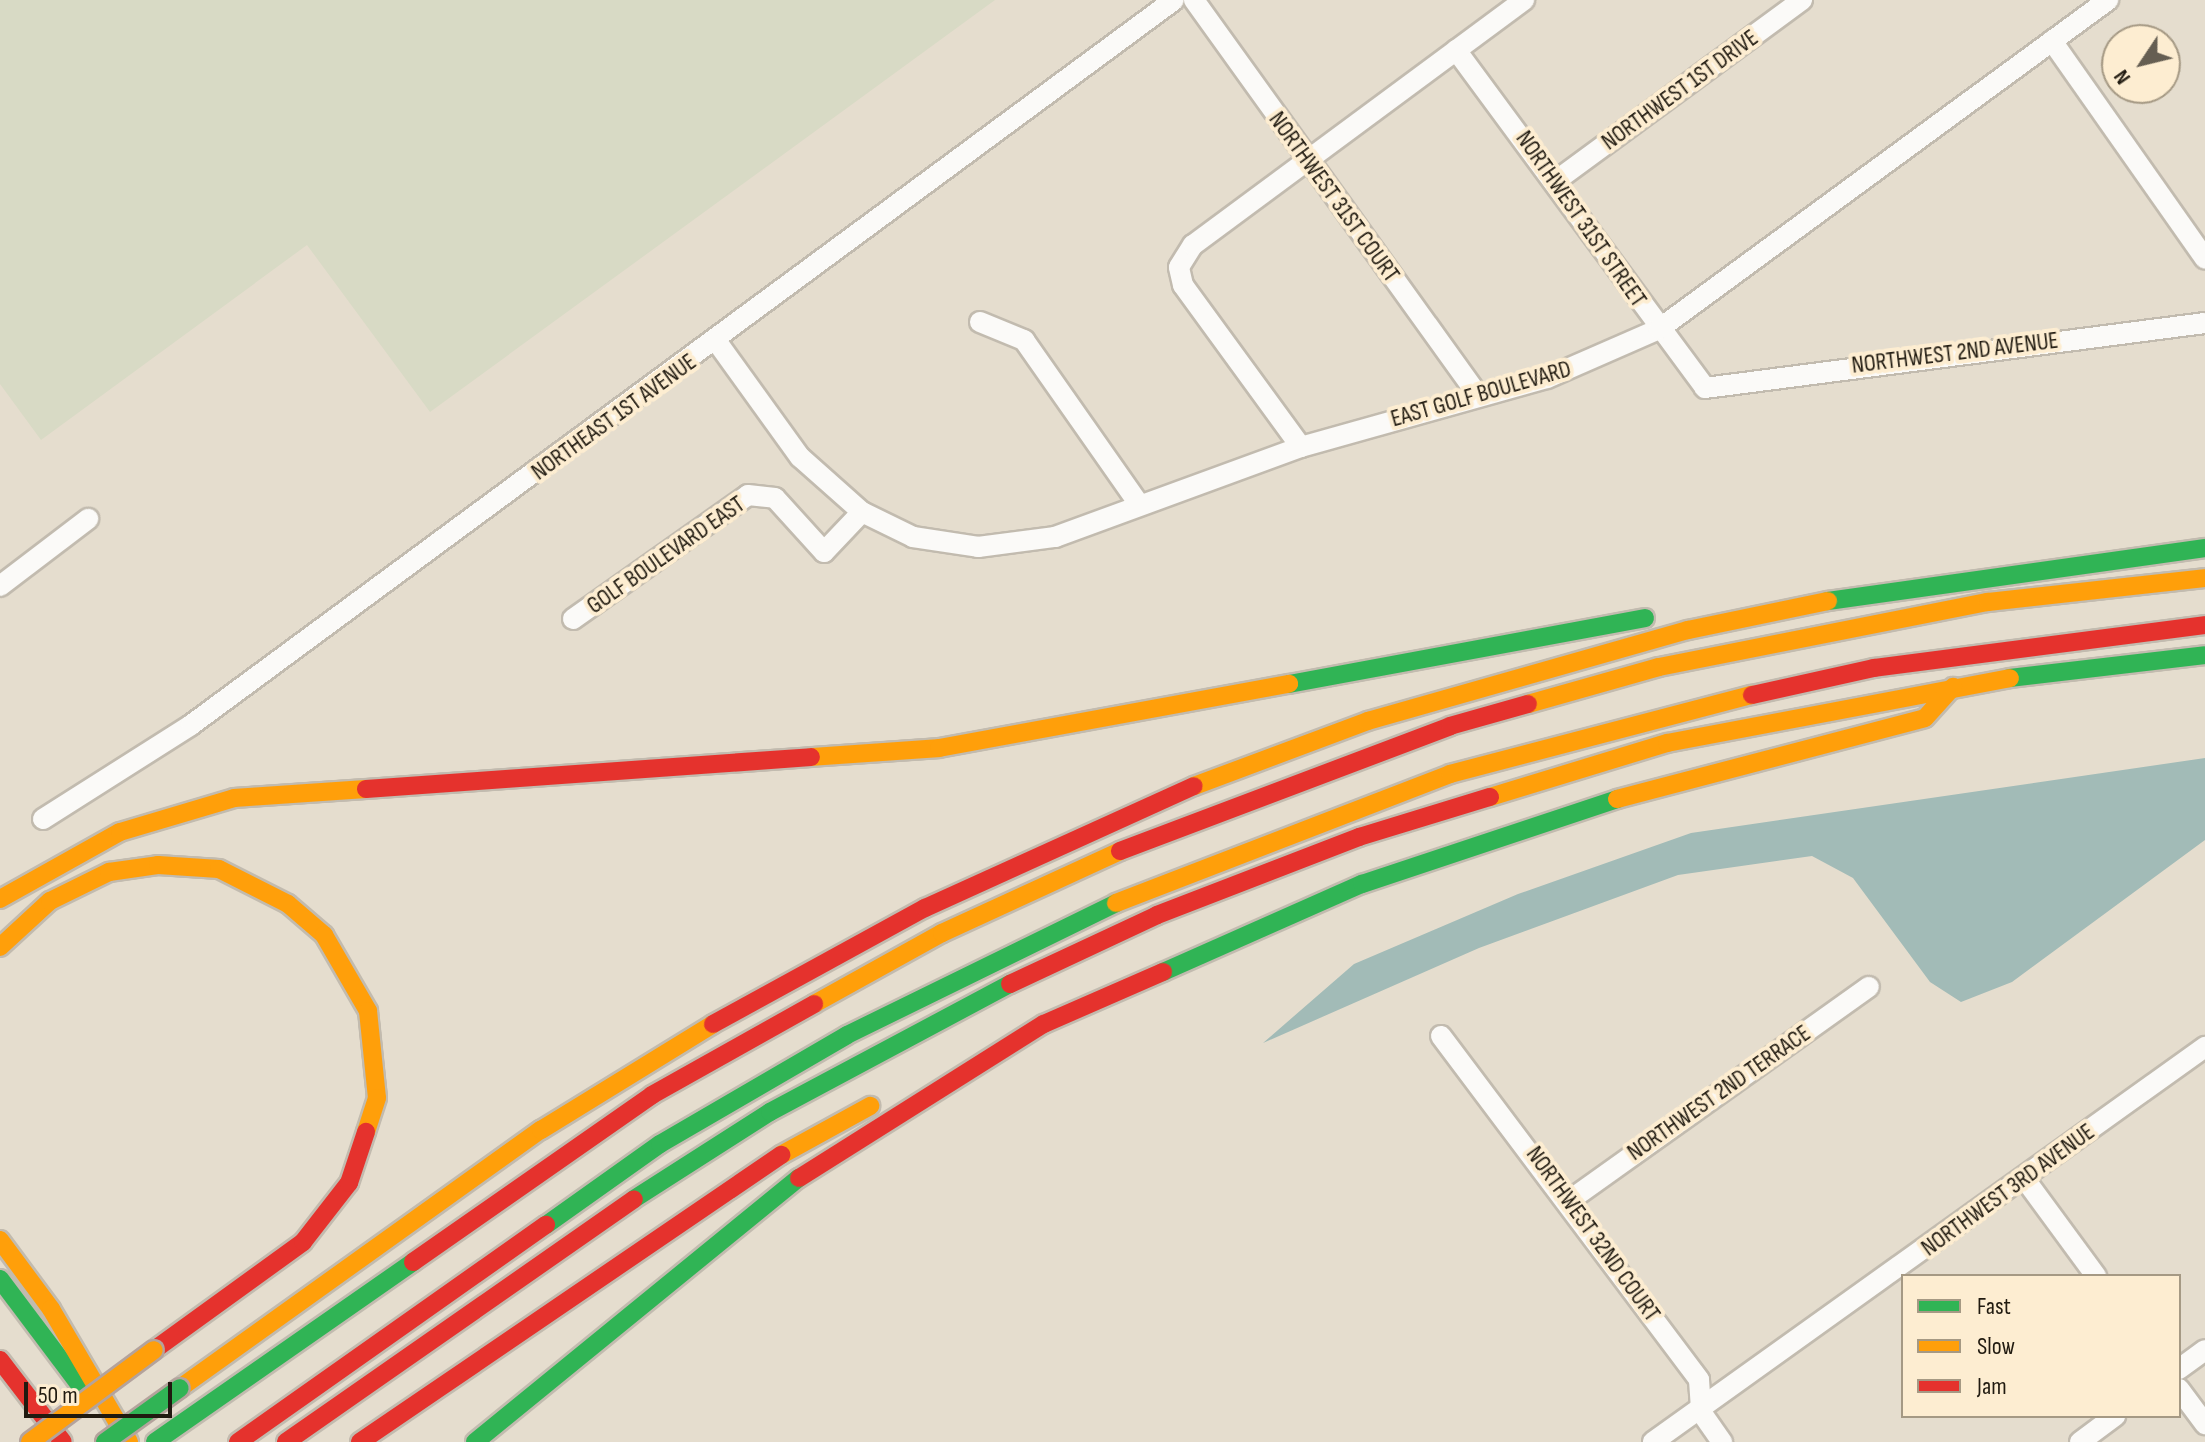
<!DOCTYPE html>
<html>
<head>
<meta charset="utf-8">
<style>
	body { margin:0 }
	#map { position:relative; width:2205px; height:1442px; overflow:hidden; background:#e5ddce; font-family:"Sofia Sans Condensed",sans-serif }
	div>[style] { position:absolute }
	.green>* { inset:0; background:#d8dac5 }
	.water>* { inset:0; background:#a2bbb7 }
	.roads { filter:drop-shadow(2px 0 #c2bbaf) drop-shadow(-2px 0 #c2bbaf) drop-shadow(0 2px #c2bbaf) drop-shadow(0 -2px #c2bbaf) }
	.street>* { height:20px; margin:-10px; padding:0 10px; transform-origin:10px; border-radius:10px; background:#fbfaf8 }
	.fast>* { height:18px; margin:-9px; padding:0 9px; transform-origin:9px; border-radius:9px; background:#30b455 }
	.slow>* { height:18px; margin:-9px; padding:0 9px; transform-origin:9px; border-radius:9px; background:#ff9f0a }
	.jam>* { height:18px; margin:-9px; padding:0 9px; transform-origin:9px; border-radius:9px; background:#e5322d }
	.bridges { filter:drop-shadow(2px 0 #b4a39c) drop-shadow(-2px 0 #b4a39c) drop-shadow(0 2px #b4a39c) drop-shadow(0 -2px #b4a39c) }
	.fast-bridge>* { height:18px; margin:-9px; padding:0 9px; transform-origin:9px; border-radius:9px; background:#30b455 }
	.slow-bridge>* { height:18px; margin:-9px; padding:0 9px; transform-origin:9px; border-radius:9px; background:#ff9f0a }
	span { translate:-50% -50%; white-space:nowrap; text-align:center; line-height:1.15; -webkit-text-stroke:8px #fdedd1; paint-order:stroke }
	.street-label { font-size:24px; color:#201a10 }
	.legend { position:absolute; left:1901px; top:1274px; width:280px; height:144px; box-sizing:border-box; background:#fdedd1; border:2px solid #a59984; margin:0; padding:10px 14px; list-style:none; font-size:24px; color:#201a10 }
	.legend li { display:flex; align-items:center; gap:16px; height:40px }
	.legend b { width:40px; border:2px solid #a59984 }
	.north { position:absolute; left:2101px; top:24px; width:80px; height:80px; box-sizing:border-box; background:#fdedd1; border:2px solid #a59984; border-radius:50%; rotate:235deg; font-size:22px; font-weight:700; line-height:32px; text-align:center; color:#201a10 }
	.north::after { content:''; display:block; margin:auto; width:28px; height:36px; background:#655e52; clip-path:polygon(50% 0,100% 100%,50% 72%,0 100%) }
	.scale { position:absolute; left:24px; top:1382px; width:148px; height:36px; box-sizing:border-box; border:4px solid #201a10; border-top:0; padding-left:10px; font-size:24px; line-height:28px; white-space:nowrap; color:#201a10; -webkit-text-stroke:6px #fdedd1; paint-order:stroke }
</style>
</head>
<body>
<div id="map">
	<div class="green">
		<div style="clip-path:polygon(0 0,995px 0,430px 412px,307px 245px,41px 440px,0 384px)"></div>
	</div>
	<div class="water">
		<div style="clip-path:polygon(2205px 758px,2205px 840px,2012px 982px,1961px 1002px,1930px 982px,1853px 878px,1812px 856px,1678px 875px,1479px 948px,1263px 1043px,1354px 964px,1518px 894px,1691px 833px)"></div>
	</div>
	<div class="roads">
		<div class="street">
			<div style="left:1194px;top:0;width:484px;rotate:54.3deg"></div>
			<div style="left:2052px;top:41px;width:266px;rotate:54.9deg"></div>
			<div style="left:1456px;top:50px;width:420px;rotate:53.6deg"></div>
			<div style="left:1705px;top:388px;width:504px;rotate:-7.41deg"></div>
			<div style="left:1557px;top:180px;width:304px;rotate:-36.3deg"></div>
			<div style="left:980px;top:322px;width:48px;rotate:22.2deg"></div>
			<div style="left:1024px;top:340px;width:200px;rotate:55deg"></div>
			<div style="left:717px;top:342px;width:142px;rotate:54.2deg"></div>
			<div style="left:800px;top:457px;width:83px;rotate:41.6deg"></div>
			<div style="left:862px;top:512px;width:57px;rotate:26.1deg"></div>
			<div style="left:913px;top:537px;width:66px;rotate:8.7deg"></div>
			<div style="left:978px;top:547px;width:78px;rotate:-7.4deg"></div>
			<div style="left:1055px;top:537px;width:262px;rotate:-20.1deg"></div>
			<div style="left:1301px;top:447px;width:255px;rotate:-15.7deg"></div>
			<div style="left:1547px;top:378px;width:122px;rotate:-23.6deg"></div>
			<div style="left:1659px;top:329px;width:557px;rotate:-36.23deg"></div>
			<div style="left:1301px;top:447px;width:200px;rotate:-126.1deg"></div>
			<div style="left:1183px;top:285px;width:18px;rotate:-103deg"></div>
			<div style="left:1179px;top:267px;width:26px;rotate:-58deg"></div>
			<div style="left:1193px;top:245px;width:412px;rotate:-36.5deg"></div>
			<div style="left:0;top:586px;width:111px;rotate:-37.3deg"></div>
			<div style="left:573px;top:619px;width:214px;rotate:-35.3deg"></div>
			<div style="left:748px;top:495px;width:27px;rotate:6deg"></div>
			<div style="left:775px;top:498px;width:73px;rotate:47.8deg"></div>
			<div style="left:824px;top:552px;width:55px;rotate:-46.5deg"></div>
			<div style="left:43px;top:819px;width:175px;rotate:-32.4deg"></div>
			<div style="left:191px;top:725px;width:1221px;rotate:-36.41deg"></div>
			<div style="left:1441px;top:1036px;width:430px;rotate:53.1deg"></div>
			<div style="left:1699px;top:1380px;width:32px;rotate:86deg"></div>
			<div style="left:1701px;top:1412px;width:37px;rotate:55deg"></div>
			<div style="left:2024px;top:1178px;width:122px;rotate:53.7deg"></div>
			<div style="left:1570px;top:1200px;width:367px;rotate:-35.5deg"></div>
			<div style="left:2179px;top:1369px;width:32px;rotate:-36deg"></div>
			<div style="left:2179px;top:1389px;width:44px;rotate:53.4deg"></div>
			<div style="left:1653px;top:1442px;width:679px;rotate:-35.59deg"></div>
			<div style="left:2080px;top:1442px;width:44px;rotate:-36.6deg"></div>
		</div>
		<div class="fast">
			<div style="left:1828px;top:601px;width:381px;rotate:-8deg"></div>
			<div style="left:2010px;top:678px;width:196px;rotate:-6.7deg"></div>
			<div style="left:1289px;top:684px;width:362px;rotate:-10.5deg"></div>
			<div style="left:1163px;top:972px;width:218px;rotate:-23.9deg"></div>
			<div style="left:1362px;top:884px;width:269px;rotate:-18.4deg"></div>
			<div style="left:634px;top:1199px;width:161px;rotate:-32.6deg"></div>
			<div style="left:770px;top:1112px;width:272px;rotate:-28.1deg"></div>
			<div style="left:546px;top:1225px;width:140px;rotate:-35.4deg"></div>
			<div style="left:660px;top:1144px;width:216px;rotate:-30.2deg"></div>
			<div style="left:847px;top:1035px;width:300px;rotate:-26.1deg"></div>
			<div style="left:0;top:1279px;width:150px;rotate:53.1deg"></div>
			<div style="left:155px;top:1442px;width:315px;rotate:-34.9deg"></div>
			<div style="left:475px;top:1442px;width:418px;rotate:-39.2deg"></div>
		</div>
		<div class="slow">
			<div style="left:1528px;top:704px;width:136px;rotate:-15.8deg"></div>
			<div style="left:1659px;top:667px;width:335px;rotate:-11.2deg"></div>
			<div style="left:1988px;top:602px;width:218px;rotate:-6.3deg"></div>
			<div style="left:811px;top:757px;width:128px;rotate:-4deg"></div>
			<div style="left:939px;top:748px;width:356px;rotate:-10.4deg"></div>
			<div style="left:1194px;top:786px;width:186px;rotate:-20.5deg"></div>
			<div style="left:1368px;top:721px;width:333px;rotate:-15.9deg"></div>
			<div style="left:1688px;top:630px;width:143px;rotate:-11.7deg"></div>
			<div style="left:1490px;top:797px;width:185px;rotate:-17deg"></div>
			<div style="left:1667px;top:743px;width:349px;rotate:-10.7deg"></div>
			<div style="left:1617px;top:799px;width:318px;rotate:-14.7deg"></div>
			<div style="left:1925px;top:718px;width:42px;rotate:-47.9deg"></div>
			<div style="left:0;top:899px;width:137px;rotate:-29.2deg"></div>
			<div style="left:120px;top:832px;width:119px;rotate:-16.6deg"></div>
			<div style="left:234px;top:798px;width:132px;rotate:-3.9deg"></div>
			<div style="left:1116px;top:903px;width:358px;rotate:-21.1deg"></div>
			<div style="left:1450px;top:774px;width:312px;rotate:-14.7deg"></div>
			<div style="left:0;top:947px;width:68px;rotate:-42.6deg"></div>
			<div style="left:50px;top:901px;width:66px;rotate:-26.2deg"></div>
			<div style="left:109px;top:872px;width:49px;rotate:-8.1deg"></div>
			<div style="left:158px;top:865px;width:61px;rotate:3.8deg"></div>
			<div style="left:219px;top:869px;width:77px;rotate:26.9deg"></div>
			<div style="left:288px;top:904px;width:48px;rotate:40.7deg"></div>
			<div style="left:324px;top:935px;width:88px;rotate:59.9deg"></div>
			<div style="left:368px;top:1011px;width:87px;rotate:84.1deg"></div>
			<div style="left:377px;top:1098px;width:36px;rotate:108deg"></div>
			<div style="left:814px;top:1004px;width:146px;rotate:-29deg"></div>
			<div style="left:942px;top:933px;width:196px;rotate:-24.7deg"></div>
			<div style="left:781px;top:1155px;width:102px;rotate:-28.8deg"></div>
			<div style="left:0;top:1240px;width:86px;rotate:53.5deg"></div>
			<div style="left:51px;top:1309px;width:154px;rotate:59.6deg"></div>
			<div style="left:180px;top:1388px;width:444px;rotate:-35.6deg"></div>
			<div style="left:541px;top:1130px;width:202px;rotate:-31.6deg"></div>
		</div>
		<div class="jam">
			<div style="left:1752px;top:695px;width:125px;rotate:-12.5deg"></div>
			<div style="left:1874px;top:668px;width:334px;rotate:-7.4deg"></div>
			<div style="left:366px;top:789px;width:446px;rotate:-4.1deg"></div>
			<div style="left:1120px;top:851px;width:353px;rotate:-20.7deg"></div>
			<div style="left:1450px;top:726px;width:81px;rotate:-15.8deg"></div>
			<div style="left:1010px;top:984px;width:162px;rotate:-25.1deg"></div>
			<div style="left:1157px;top:915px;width:217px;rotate:-21.1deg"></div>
			<div style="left:1359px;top:837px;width:137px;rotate:-17deg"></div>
			<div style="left:713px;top:1024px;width:242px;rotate:-28.7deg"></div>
			<div style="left:925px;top:908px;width:295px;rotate:-24.4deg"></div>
			<div style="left:799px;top:1178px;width:289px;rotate:-32.2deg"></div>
			<div style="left:1044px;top:1024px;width:130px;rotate:-23.6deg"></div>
			<div style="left:413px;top:1262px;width:292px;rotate:-34.9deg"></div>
			<div style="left:652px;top:1095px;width:186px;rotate:-29.3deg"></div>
			<div style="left:154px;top:1350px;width:184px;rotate:-35.9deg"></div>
			<div style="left:303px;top:1242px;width:75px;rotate:-52.1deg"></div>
			<div style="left:349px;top:1183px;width:54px;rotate:-71.6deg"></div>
			<div style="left:0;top:1360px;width:103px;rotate:52.5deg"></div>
			<div style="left:238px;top:1442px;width:377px;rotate:-35.2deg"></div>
			<div style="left:286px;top:1442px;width:424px;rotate:-34.9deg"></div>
			<div style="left:360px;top:1442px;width:510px;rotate:-34.28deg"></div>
		</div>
	</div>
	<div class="bridges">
		<div class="fast-bridge">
			<div style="left:105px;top:1442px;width:92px;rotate:-35.8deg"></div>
		</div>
		<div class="slow-bridge">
			<div style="left:30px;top:1442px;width:154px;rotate:-36.6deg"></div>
		</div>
	</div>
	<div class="street-label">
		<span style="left:1680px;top:90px;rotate:-36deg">NORTHWEST 1ST DRIVE</span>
		<span style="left:1334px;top:197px;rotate:54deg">NORTHWEST 31ST COURT</span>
		<span style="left:1581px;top:219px;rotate:55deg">NORTHWEST 31ST STREET</span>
		<span style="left:1955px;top:353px;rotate:-7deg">NORTHWEST 2ND AVENUE</span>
		<span style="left:1481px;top:394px;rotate:-16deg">EAST GOLF BOULEVARD</span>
		<span style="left:614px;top:417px;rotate:-36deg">NORTHEAST 1ST AVENUE</span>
		<span style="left:666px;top:555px;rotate:-35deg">GOLF BOULEVARD EAST</span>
		<span style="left:1719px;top:1093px;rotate:-35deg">NORTHWEST 2ND TERRACE</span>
		<span style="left:2008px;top:1190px;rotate:-36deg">NORTHWEST 3RD AVENUE</span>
		<span style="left:1593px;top:1234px;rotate:54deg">NORTHWEST 32ND COURT</span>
	</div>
	<ul class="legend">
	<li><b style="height:10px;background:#30b455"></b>Fast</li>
	<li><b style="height:10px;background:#ff9f0a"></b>Slow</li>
	<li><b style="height:10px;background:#e5322d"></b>Jam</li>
	</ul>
	<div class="north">N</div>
	<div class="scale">50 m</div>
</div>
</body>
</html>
